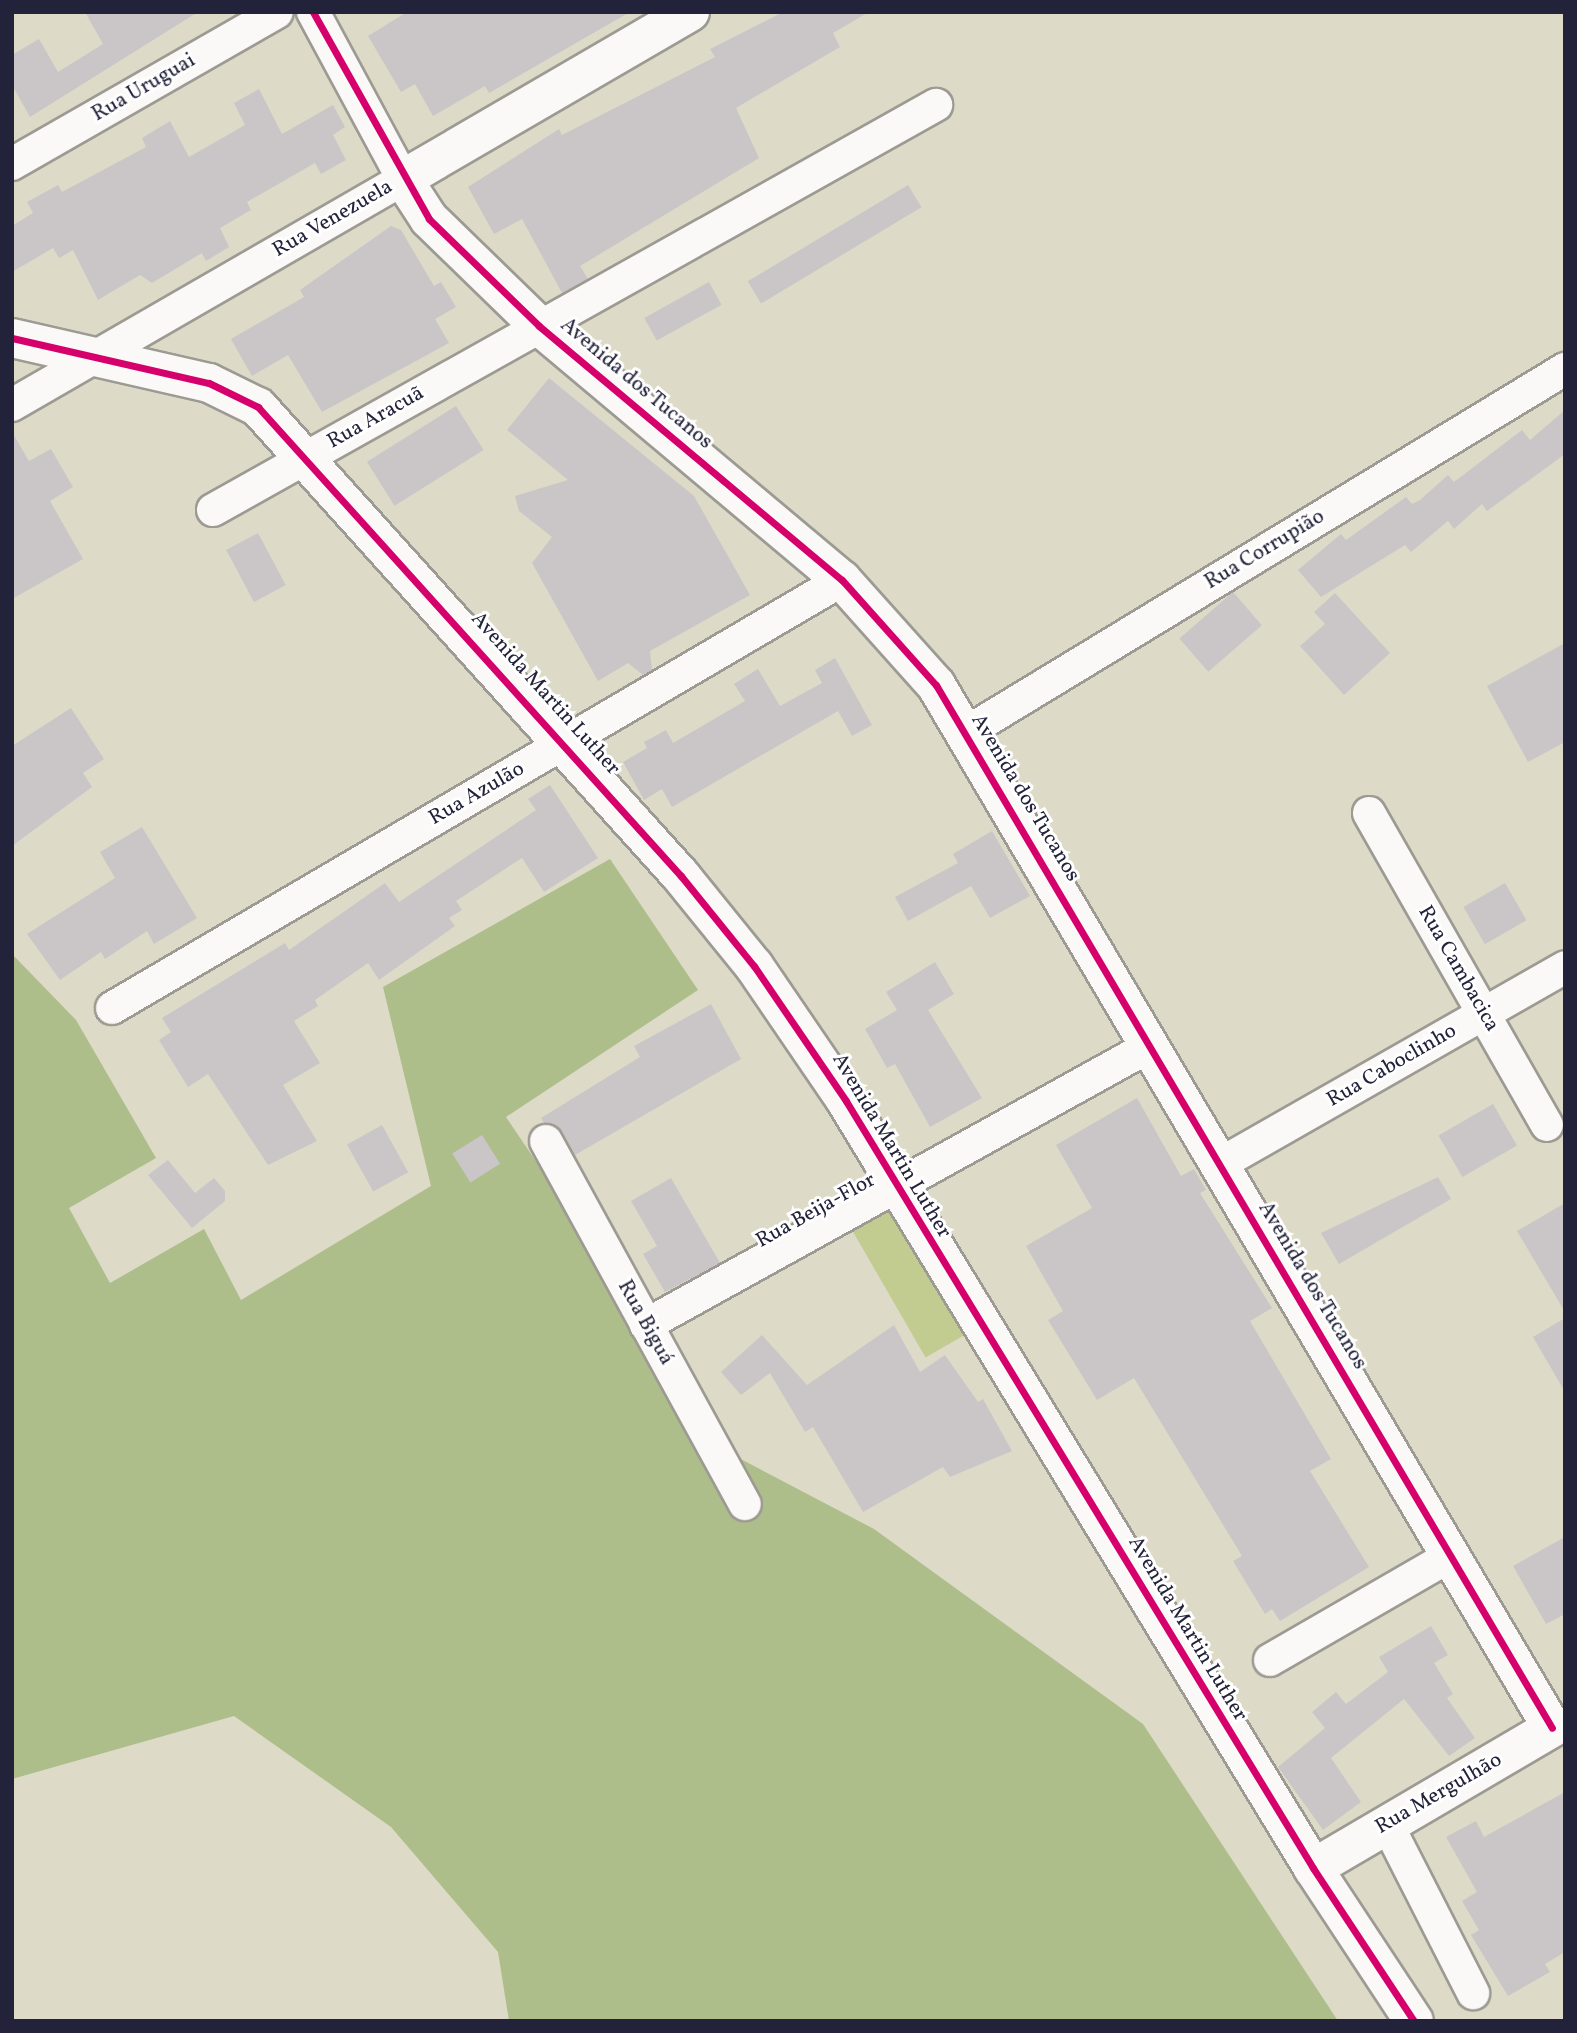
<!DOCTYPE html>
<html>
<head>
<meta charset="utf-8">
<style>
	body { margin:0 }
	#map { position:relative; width:1577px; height:2033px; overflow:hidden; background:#dddac7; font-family:Vollkorn,serif }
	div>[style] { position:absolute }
	.green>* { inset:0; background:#c2cc91; transform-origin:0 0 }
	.forest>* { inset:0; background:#aebe8b }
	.building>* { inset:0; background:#cac6c8; transform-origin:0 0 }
	.roads { filter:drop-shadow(2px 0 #9c9a92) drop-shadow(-2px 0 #9c9a92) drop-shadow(0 2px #9c9a92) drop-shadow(0 -2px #9c9a92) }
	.street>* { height:32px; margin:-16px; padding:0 16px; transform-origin:16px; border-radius:16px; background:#faf9f7 }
	.secondary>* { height:38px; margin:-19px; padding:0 19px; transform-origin:19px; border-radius:19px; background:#faf9f7 }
	.primary>* { height:38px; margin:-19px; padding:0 19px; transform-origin:19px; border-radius:19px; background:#faf9f7 }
	.cycleway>* { height:7px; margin:-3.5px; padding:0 3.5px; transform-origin:3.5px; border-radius:3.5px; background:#d6006c }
	span { translate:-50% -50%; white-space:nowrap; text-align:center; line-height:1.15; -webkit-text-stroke:6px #fff; paint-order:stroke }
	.street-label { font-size:21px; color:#22223b }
	.frame { position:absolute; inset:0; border:14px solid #22223b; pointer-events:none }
</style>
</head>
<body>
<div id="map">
	<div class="green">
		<div style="left:893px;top:1203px;width:150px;height:49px;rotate:60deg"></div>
	</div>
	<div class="forest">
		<div style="clip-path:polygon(610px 859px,698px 990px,506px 1117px,735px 1456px,874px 1529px,1143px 1724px,1338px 2021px,509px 2021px,498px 1952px,391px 1827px,234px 1716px,12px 1779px,12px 954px,76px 1020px,156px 1158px,69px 1208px,110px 1283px,204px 1229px,241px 1300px,431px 1186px,383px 987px)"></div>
	</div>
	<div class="building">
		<div style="clip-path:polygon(85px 12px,198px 12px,30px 117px,12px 85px,12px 55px,39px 39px,58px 72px,103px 44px)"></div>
		<div style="clip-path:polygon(407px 12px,630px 12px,489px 93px,485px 86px,433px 116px,415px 84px,401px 92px,368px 36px)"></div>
		<div style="clip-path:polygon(783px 12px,869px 12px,833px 33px,840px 47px,736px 108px,759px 158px,580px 266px,588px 279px,562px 293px,522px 219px,494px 234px,468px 187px,559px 129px,562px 135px,715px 57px,710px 49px)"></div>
		<div style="clip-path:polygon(259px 89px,282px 134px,333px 105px,345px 127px,333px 135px,346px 160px,321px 174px,315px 163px,247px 202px,251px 210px,220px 228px,229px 247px,206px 261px,202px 253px,152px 283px,140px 275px,98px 300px,73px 250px,59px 258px,53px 248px,12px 272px,12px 226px,33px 213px,27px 202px,58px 185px,62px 192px,146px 147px,142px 138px,170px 121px,189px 157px,245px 125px,234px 103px)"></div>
		<div style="left:908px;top:185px;width:26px;height:187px;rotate:59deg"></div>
		<div style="clip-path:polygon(391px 226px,401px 230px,434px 286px,441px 282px,456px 307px,435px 319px,449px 343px,322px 412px,288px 355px,252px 376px,231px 339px,304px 297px,300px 290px)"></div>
		<div style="left:709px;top:282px;width:26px;height:74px;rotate:61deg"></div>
		<div style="clip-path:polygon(549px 378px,694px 496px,750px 595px,650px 651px,652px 670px,643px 675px,628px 663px,598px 681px,532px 563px,552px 537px,519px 511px,515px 496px,568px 480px,507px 430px)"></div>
		<div style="left:456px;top:406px;width:52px;height:105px;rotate:58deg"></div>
		<div style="clip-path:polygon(1565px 410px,1565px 454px,1487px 511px,1482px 504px,1454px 529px,1448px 521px,1411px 552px,1405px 545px,1321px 597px,1298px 570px,1341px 534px,1346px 540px,1406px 497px,1412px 504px,1420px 500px,1448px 475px,1454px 482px,1522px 430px,1530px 440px)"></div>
		<div style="clip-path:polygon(12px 432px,29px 461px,51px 449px,73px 487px,50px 501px,83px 559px,12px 599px)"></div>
		<div style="left:258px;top:533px;width:59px;height:36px;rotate:62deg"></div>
		<div style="left:1233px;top:592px;width:44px;height:71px;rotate:49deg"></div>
		<div style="clip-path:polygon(1335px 593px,1390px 653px,1344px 695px,1300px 646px,1325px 624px,1314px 612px)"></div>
		<div style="clip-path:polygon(1565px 643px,1565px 742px,1528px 762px,1487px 686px)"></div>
		<div style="clip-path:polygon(835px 658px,872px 725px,852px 736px,838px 711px,672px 807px,662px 789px,644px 800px,623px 762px,647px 748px,644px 742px,666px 730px,673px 743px,745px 701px,734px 684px,758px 669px,780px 706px,822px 683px,815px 670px)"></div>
		<div style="clip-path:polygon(71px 708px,104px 759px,83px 773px,92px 787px,12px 846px,12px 746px)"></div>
		<div style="clip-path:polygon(550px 785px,598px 858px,544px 892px,522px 858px,456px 901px,462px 910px,449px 918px,455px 926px,379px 980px,368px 963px,315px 1000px,318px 1006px,294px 1021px,320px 1063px,283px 1085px,317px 1141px,268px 1165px,208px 1074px,188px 1087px,159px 1040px,171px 1032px,162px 1018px,285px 943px,289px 950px,385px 883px,399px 902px,536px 810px,528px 799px)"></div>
		<div style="clip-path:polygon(142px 827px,197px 918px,154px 944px,147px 931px,105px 959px,101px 952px,60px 980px,27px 934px,115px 878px,100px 852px)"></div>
		<div style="clip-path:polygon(992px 831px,1030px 896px,990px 918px,971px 886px,908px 921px,895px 897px,958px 863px,953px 854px)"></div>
		<div style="left:1505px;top:883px;width:43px;height:48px;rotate:60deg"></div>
		<div style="clip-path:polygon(935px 962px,954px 994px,928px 1010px,982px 1098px,930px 1127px,895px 1064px,887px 1068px,865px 1029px,897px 1010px,886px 992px)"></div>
		<div style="clip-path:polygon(711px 1004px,741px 1059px,575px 1155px,562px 1132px,544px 1123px,541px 1118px,640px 1057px,634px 1046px)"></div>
		<div style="clip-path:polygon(1137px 1098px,1181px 1176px,1194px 1169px,1206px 1190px,1200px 1193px,1272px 1308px,1250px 1321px,1331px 1459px,1310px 1471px,1369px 1567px,1280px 1621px,1272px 1609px,1265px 1614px,1233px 1561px,1242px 1556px,1134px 1378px,1097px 1400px,1048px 1320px,1063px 1311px,1026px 1246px,1092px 1208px,1056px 1145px)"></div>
		<div style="left:1493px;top:1104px;width:48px;height:63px;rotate:60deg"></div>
		<div style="left:382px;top:1125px;width:54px;height:40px;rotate:61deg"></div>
		<div style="left:482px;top:1135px;width:34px;height:35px;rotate:58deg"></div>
		<div style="clip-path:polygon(168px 1160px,195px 1193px,214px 1178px,225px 1191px,225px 1201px,192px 1228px,148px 1175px)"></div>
		<div style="clip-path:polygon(1438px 1177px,1451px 1199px,1339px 1264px,1321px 1233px)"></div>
		<div style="clip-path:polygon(671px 1178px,720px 1263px,665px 1292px,643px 1254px,657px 1246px,631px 1201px)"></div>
		<div style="clip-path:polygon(1565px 1203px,1565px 1312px,1517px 1231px)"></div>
		<div style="clip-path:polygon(1565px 1318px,1565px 1392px,1533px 1337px)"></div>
		<div style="clip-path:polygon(894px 1325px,920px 1372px,945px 1355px,978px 1402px,983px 1399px,1012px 1451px,950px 1477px,943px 1467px,863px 1512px,813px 1427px,805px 1432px,770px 1373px,741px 1395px,721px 1372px,762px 1335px,807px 1385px)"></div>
		<div style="clip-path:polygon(1565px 1537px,1565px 1614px,1546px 1624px,1513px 1566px)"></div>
		<div style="clip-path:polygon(1431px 1626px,1448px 1655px,1434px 1663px,1453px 1694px,1447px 1698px,1475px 1738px,1449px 1756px,1404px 1699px,1331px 1758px,1361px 1802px,1323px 1830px,1278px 1767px,1325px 1728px,1312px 1712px,1336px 1692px,1346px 1704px,1388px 1672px,1379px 1657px)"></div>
		<div style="clip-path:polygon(1565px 1792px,1565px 1952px,1545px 1964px,1550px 1972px,1508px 1996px,1471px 1935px,1479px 1930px,1462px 1901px,1477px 1892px,1446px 1837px,1476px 1821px,1484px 1837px)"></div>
	</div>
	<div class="roads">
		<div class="street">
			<div style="left:12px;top:164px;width:305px;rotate:-29.8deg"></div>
			<div style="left:12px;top:405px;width:452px;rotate:-30deg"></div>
			<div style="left:403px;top:179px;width:190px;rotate:-118.3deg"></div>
			<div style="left:213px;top:510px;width:829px;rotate:-29.26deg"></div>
			<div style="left:967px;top:732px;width:700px;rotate:-31.26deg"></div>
			<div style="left:1369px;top:813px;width:359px;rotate:60.3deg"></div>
			<div style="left:112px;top:1008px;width:846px;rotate:-30.38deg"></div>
			<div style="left:546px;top:1141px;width:414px;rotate:61.3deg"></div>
			<div style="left:1220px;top:1164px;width:397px;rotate:-29.7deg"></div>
			<div style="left:646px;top:1325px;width:576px;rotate:-28.97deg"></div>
			<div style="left:1270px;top:1660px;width:208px;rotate:-30deg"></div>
			<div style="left:1387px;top:1824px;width:190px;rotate:63deg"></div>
		</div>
		<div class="secondary">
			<div style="left:690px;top:12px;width:332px;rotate:149.8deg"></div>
			<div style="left:403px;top:179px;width:48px;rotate:57deg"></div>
			<div style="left:429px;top:219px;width:153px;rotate:44.2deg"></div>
			<div style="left:539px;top:326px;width:395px;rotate:40deg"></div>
			<div style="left:842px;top:580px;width:141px;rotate:48.2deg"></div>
			<div style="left:936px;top:685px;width:1211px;rotate:59.43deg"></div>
			<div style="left:1552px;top:1728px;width:277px;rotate:149.6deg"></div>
		</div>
		<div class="primary">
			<div style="left:12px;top:338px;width:202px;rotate:12.9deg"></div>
			<div style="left:209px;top:383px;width:55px;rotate:26.1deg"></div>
			<div style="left:258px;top:407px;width:632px;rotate:47.95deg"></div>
			<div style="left:681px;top:876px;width:116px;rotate:51deg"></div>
			<div style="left:754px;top:966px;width:163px;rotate:55.7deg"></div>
			<div style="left:846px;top:1101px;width:898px;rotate:58.66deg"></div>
			<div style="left:1313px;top:1868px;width:183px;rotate:56.6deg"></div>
		</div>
	</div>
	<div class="cycleway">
		<div style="left:313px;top:12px;width:237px;rotate:60.7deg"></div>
		<div style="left:429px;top:219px;width:153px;rotate:44.2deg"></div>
		<div style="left:539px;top:326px;width:395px;rotate:40deg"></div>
		<div style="left:842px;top:580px;width:141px;rotate:48.2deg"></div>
		<div style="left:936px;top:685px;width:1211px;rotate:59.43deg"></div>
		<div style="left:12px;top:338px;width:202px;rotate:12.9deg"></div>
		<div style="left:209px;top:383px;width:55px;rotate:26.1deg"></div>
		<div style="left:258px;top:407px;width:632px;rotate:47.95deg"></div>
		<div style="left:681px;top:876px;width:116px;rotate:51deg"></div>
		<div style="left:754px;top:966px;width:163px;rotate:55.7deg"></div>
		<div style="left:846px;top:1101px;width:898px;rotate:58.66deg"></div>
		<div style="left:1313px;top:1868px;width:183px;rotate:56.6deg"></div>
	</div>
	<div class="street-label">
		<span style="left:144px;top:88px;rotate:-30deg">Rua Uruguai</span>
		<span style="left:333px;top:219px;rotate:-30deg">Rua Venezuela</span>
		<span style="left:636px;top:384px;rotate:40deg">Avenida dos Tucanos</span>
		<span style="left:376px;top:418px;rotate:-29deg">Rua Aracuã</span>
		<span style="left:1265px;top:550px;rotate:-31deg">Rua Corrupião</span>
		<span style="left:545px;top:694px;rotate:48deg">Avenida Martin Luther</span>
		<span style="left:477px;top:794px;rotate:-30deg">Rua Azulão</span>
		<span style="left:1025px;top:798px;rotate:59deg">Avenida dos Tucanos</span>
		<span style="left:1458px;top:969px;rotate:60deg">Rua Cambacica</span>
		<span style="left:1392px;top:1066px;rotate:-30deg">Rua Caboclinho</span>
		<span style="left:891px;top:1146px;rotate:59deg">Avenida Martin Luther</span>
		<span style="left:816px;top:1211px;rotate:-29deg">Rua Beija-Flor</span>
		<span style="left:1312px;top:1286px;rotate:59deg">Avenida dos Tucanos</span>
		<span style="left:645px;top:1323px;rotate:61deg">Rua Biguá</span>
		<span style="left:1187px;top:1629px;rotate:59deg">Avenida Martin Luther</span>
		<span style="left:1439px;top:1794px;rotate:-30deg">Rua Mergulhão</span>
	</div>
	<div class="frame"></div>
</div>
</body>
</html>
